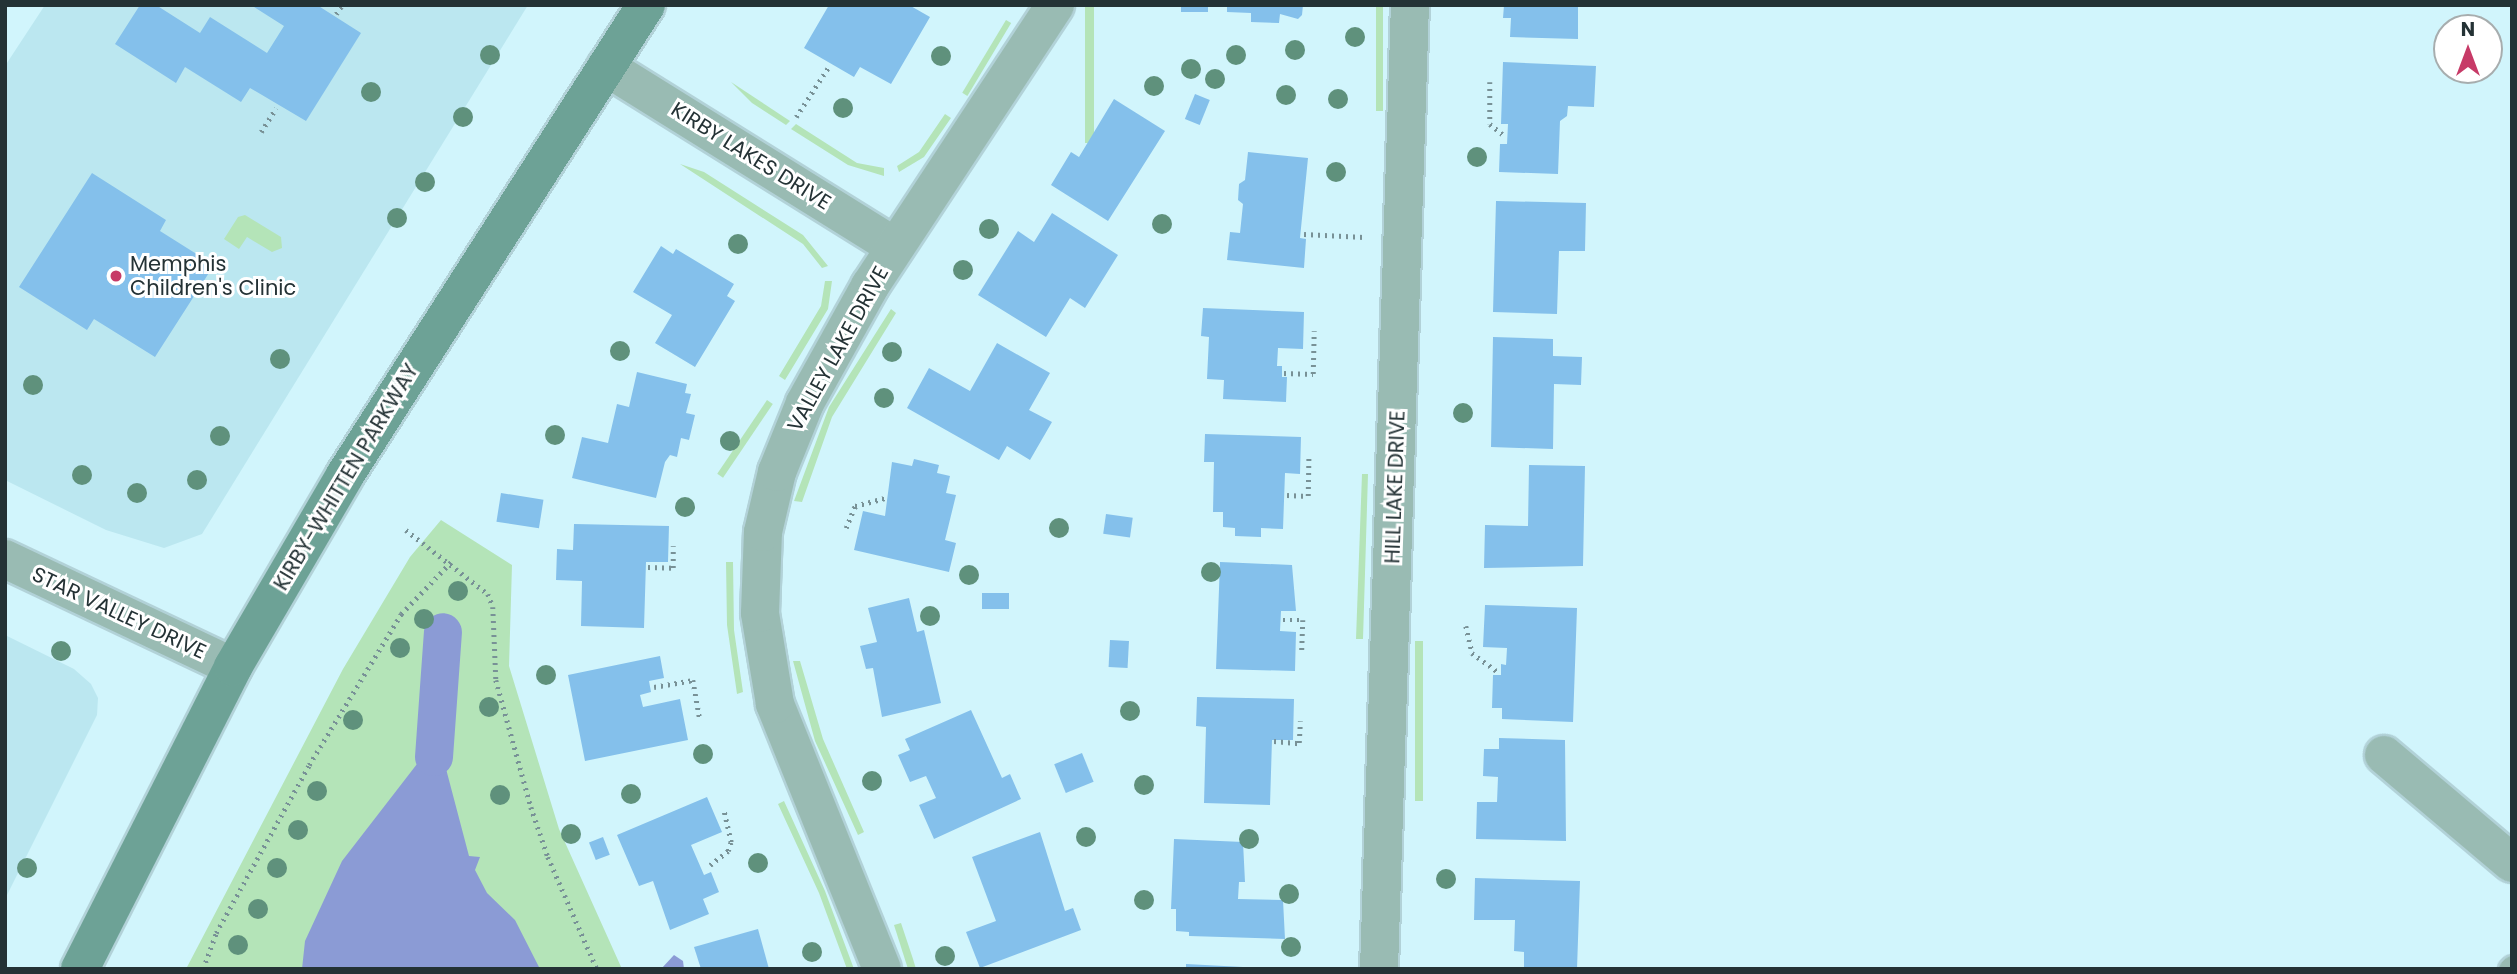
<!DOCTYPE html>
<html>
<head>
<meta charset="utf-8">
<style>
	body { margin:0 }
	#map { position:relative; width:2517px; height:974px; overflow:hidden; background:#d1f5fc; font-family:Poppins,sans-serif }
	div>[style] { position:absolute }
	.built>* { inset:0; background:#bbe7f0 }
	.green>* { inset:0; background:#b4e4b8; transform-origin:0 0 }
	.water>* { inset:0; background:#8b9bd5 }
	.canal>* { height:38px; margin:-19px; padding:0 19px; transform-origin:19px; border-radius:19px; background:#8b9bd5 }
	.building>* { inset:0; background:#84c0eb; transform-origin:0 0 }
	.path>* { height:4.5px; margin-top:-2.25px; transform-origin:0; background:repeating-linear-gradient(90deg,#789196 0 2px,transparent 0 7px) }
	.roads { filter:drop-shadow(2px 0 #b2d2d8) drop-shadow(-2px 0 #b2d2d8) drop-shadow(0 2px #b2d2d8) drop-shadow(0 -2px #b2d2d8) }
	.lane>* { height:21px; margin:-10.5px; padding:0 10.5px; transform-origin:10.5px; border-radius:10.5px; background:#99bbb3 }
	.street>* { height:38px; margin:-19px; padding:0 19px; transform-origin:19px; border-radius:19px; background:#99bbb3 }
	.secondary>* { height:38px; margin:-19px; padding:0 19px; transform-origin:19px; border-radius:19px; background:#6da296 }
	.trees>* { width:20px; height:20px; margin:-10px; border-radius:50%; background:#5f917c }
	.dots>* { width:19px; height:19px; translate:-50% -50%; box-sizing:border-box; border:4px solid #fff; border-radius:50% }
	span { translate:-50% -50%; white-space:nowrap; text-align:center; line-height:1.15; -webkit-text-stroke:6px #fff; paint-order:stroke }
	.street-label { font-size:21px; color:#243235 }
	.poi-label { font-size:21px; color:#243235 }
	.left { translate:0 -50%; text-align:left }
	.frame { position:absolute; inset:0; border:7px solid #243235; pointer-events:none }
	.north { position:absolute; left:2433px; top:14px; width:70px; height:70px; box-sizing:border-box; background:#fff; border:2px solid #a7adae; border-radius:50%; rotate:0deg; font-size:19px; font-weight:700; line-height:28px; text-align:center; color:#243235 }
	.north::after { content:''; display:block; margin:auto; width:24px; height:32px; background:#c73a67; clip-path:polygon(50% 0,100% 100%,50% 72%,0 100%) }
</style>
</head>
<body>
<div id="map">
	<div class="built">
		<div style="clip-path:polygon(45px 5px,528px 5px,202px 534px,164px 548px,106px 530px,5px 480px,5px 66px)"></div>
		<div style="clip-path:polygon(5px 635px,74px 669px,91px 684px,98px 698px,97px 715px,5px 899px)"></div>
	</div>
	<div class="green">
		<div style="left:1085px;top:5px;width:9px;height:138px"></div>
		<div style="left:1376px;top:5px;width:7px;height:106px"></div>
		<div style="left:1006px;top:20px;width:6px;height:85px;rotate:31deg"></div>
		<div style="clip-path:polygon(731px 82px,790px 121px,786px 125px,752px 103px)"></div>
		<div style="clip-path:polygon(945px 114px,951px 118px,924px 157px,899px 172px,897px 166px,919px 152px)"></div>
		<div style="clip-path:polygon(796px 124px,857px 163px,884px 168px,884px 176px,848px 165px,791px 129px)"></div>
		<div style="clip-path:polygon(680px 164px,704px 172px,803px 235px,828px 266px,822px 268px,803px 244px)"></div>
		<div style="clip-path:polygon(245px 215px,281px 237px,282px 248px,272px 252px,247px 237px,239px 249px,224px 239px,238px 217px)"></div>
		<div style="clip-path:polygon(825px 281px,832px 281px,828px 309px,785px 380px,779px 376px,821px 306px)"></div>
		<div style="clip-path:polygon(891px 309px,896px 313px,832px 417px,802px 502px,794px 501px,829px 407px)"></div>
		<div style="left:767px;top:400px;width:7px;height:89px;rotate:34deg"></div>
		<div style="clip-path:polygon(1362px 474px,1368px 474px,1363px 639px,1356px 639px)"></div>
		<div style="clip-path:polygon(441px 520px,512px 565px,509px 666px,559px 829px,622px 969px,186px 969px,343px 669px,410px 557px)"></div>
		<div style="clip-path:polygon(726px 562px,733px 562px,734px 630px,743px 692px,737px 694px,727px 625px)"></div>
		<div style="left:1415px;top:641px;width:8px;height:160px"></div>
		<div style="clip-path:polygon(793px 661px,800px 661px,823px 739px,864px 832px,858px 835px,815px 741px)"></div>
		<div style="clip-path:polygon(784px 801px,825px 891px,854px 969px,847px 969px,819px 893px,778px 804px)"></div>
		<div style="clip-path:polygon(901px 923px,913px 959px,916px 969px,908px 969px,894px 925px)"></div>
	</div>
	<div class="water">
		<div style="clip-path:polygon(434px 757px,445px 765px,469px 856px,480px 857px,475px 870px,487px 893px,515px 920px,540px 969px,302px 969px,305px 941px,342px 861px,417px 764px)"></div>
		<div style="clip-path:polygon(674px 955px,683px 961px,684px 969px,661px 969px)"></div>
	</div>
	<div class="canal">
		<div style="left:434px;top:757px;width:125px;rotate:-85.9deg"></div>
	</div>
	<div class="building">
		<div style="clip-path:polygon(140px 5px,156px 5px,200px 33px,210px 17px,267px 53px,284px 26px,251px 5px,317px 5px,361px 33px,306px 121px,250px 88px,241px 102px,185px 67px,176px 83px,115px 44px)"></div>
		<div style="clip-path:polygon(829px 5px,909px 5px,930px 17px,891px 84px,860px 67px,854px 77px,804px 48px)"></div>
		<div style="left:1181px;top:5px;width:27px;height:7px"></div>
		<div style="clip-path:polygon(1227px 5px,1303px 5px,1302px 15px,1298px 19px,1280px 14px,1279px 23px,1251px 22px,1251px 13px,1227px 12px)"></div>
		<div style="clip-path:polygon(1504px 5px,1578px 5px,1578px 39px,1510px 37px,1511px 18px,1503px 18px)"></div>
		<div style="clip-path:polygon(1503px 62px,1596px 66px,1594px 107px,1568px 106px,1567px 116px,1560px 121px,1558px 174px,1499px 172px,1500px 144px,1507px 144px,1508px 124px,1501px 124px)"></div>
		<div style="left:1195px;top:94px;width:16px;height:27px;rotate:22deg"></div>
		<div style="clip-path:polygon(1114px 99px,1165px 131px,1108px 221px,1051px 185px,1071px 152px,1079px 157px)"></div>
		<div style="clip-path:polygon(1248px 152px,1308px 158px,1300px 238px,1306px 239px,1304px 268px,1227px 260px,1230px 232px,1240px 233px,1243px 204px,1238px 200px,1239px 184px,1245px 180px)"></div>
		<div style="clip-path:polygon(92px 173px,166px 220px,160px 231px,214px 265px,155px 357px,94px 319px,87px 330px,19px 287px)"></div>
		<div style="clip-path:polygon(1496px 201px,1586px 203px,1585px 251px,1559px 251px,1557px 314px,1493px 312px)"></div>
		<div style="clip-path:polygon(1052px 213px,1118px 255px,1085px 308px,1070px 298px,1046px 337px,978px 295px,1018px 231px,1034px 242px)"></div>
		<div style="clip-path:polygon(661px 246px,673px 254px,676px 249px,734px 284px,727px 296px,735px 301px,695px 367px,655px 343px,672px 315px,633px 292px)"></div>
		<div style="clip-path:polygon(1203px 308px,1304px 312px,1303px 349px,1278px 348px,1277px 366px,1282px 366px,1282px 377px,1287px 377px,1286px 402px,1223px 399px,1224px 380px,1207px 379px,1209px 337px,1201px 336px)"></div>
		<div style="clip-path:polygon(1493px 337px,1553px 339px,1553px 356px,1582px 357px,1581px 385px,1554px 384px,1553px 449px,1491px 447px)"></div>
		<div style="clip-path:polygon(997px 343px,1050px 373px,1029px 410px,1052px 422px,1030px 460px,1007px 446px,999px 460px,907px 408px,929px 368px,970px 391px)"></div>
		<div style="clip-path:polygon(637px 372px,687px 384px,685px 393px,691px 394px,686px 413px,695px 415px,689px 440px,681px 438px,677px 457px,670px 455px,665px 462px,656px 498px,572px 478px,582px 437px,608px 443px,617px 404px,629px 407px)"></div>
		<div style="clip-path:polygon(1205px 434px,1301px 437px,1300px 474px,1285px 473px,1283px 529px,1261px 528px,1261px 537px,1235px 536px,1235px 528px,1223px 527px,1223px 512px,1213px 512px,1214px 462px,1204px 462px)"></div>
		<div style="clip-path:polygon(914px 459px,939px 465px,937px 473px,950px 476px,946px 493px,956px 495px,945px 540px,956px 543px,949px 572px,854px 550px,863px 511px,885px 516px,892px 462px,912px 466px)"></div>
		<div style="clip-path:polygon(1529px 465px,1585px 466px,1583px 566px,1484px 568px,1485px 525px,1528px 526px)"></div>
		<div style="left:501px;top:493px;width:43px;height:29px;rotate:9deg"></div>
		<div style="left:1106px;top:514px;width:27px;height:20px;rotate:8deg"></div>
		<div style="clip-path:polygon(574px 524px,669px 526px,668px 562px,646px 562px,644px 628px,581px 626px,582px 581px,556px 580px,557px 549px,573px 550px)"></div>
		<div style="clip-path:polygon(1220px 562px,1292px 565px,1296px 611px,1281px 611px,1280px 631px,1296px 632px,1295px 671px,1216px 669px)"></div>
		<div style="left:982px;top:593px;width:27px;height:16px"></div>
		<div style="clip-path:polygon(909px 598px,917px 632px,924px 630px,941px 703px,882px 717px,873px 668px,866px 669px,860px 646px,877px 642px,868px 608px)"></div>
		<div style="clip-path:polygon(1485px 605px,1577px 608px,1573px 722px,1502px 719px,1502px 708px,1492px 708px,1493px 675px,1501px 675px,1501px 664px,1506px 665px,1507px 648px,1483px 647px)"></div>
		<div style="left:1110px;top:640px;width:19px;height:27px;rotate:3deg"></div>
		<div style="clip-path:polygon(660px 656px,664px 678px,649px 681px,651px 692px,640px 695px,643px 707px,680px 699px,688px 740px,585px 761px,568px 675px)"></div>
		<div style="clip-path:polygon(1197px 697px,1294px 699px,1293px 740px,1272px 740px,1270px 805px,1204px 803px,1206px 727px,1196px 726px)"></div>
		<div style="clip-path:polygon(971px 710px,1002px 778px,1010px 774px,1021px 799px,934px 839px,919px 805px,936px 798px,926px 776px,910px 782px,898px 755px,910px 750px,905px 739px)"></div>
		<div style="clip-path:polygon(1499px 738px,1565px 740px,1566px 841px,1476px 839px,1477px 802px,1497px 802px,1498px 777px,1483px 776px,1484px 749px,1499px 749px)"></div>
		<div style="left:1082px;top:753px;width:31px;height:30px;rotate:68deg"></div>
		<div style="clip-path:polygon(707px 797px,722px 832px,691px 845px,704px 875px,711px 872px,719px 892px,703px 899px,709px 914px,670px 930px,653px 881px,639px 886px,617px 835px)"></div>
		<div style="clip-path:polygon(1040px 832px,1065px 911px,1073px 908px,1081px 930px,980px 968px,966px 932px,996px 921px,972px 857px)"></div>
		<div style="left:603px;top:837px;width:19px;height:15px;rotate:69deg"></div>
		<div style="clip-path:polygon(1174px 839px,1243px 842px,1245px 882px,1239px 882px,1238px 899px,1283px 900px,1285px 939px,1189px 936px,1189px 932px,1176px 931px,1176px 909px,1171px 909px)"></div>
		<div style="clip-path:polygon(1475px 878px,1580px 881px,1577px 969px,1524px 969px,1524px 952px,1514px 951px,1515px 920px,1474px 920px)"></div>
		<div style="clip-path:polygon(758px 929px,769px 969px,701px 969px,694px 947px)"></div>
		<div style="clip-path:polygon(1186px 964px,1243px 967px,1243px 969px,1186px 969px)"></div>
	</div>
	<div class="path">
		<div style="left:336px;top:14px;width:11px;rotate:-56deg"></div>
		<div style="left:1490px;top:82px;width:42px;rotate:90deg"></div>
		<div style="left:1490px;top:124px;width:19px;rotate:39deg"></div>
		<div style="left:796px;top:117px;width:59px;rotate:-56.9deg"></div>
		<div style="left:261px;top:132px;width:28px;rotate:-58deg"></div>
		<div style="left:1304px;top:234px;width:60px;rotate:2.9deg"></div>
		<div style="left:1284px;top:373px;width:29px;rotate:2deg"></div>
		<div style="left:1313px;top:374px;width:43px;rotate:-88.7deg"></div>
		<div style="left:1287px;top:495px;width:21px;rotate:3deg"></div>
		<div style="left:1308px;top:496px;width:39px;rotate:-89deg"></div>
		<div style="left:846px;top:528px;width:24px;rotate:-68deg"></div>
		<div style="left:855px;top:506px;width:31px;rotate:-15deg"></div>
		<div style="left:406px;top:530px;width:104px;rotate:38deg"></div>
		<div style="left:488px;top:594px;width:14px;rotate:69deg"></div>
		<div style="left:493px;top:607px;width:73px;rotate:87.6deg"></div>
		<div style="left:496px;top:680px;width:132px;rotate:74.6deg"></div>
		<div style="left:531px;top:807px;width:53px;rotate:71.2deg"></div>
		<div style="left:548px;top:857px;width:122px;rotate:66.4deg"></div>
		<div style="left:648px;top:567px;width:25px;rotate:2deg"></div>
		<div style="left:673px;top:568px;width:22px;rotate:-90deg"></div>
		<div style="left:1283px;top:620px;width:20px"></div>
		<div style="left:1303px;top:620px;width:32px;rotate:92deg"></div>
		<div style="left:1466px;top:626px;width:28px;rotate:77deg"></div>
		<div style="left:1472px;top:653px;width:31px;rotate:36deg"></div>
		<div style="left:654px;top:687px;width:40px;rotate:-10deg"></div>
		<div style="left:693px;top:680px;width:39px;rotate:80deg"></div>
		<div style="left:1274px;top:741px;width:25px;rotate:5deg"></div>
		<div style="left:1299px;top:743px;width:22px;rotate:-87deg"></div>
		<div style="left:710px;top:865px;width:23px;rotate:-38deg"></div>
		<div style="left:728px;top:851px;width:9px;rotate:-72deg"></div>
		<div style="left:731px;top:842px;width:32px;rotate:-103deg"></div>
		<div style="left:203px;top:969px;width:38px;rotate:-70deg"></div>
		<div style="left:216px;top:933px;width:192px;rotate:-61deg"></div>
		<div style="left:309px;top:765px;width:177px;rotate:-58.6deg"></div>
		<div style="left:401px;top:614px;width:72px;rotate:-46.1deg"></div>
	</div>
	<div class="roads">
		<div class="lane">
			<div style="left:2509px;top:969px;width:4px;rotate:-45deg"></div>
		</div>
		<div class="street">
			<div style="left:606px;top:67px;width:340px;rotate:31.9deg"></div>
			<div style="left:5px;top:559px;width:252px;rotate:25.3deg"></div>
			<div style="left:2384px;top:755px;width:167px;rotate:40.2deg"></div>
			<div style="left:882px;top:969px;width:286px;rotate:-112deg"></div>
			<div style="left:775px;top:704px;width:92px;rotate:-99.4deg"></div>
			<div style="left:760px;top:613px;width:81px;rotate:-87.9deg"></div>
			<div style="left:763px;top:532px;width:62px;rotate:-76.9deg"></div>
			<div style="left:777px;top:472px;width:74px;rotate:-67.9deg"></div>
			<div style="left:805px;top:403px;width:134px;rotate:-60.9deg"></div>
			<div style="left:870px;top:286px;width:336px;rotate:-56.6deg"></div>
			<div style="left:1379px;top:969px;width:964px;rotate:-88.16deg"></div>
		</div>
		<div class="secondary">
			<div style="left:80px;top:969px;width:339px;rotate:-63.1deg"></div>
			<div style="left:233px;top:667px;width:222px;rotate:-59.7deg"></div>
			<div style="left:345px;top:475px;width:558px;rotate:-57.36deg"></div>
		</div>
	</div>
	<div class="trees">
		<div style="left:1355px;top:37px"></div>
		<div style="left:1295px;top:50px"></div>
		<div style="left:490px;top:55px"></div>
		<div style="left:1236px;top:55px"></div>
		<div style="left:941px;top:56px"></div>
		<div style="left:1191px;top:69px"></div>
		<div style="left:1215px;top:79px"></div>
		<div style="left:1154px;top:86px"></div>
		<div style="left:371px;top:92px"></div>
		<div style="left:1286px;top:95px"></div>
		<div style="left:1338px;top:99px"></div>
		<div style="left:843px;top:108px"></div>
		<div style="left:463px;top:117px"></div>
		<div style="left:1477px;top:157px"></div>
		<div style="left:1336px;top:172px"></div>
		<div style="left:425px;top:182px"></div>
		<div style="left:397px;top:218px"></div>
		<div style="left:1162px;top:224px"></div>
		<div style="left:989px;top:229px"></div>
		<div style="left:738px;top:244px"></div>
		<div style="left:963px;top:270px"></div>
		<div style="left:620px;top:351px"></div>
		<div style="left:892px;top:352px"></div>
		<div style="left:280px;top:359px"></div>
		<div style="left:33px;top:385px"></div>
		<div style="left:884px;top:398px"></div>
		<div style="left:1463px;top:413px"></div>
		<div style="left:555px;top:435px"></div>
		<div style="left:220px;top:436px"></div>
		<div style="left:730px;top:441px"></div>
		<div style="left:82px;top:475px"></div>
		<div style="left:197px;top:480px"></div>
		<div style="left:137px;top:493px"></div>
		<div style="left:685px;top:507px"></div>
		<div style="left:1059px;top:528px"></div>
		<div style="left:1211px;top:572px"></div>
		<div style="left:969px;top:575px"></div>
		<div style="left:458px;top:591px"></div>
		<div style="left:930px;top:616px"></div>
		<div style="left:424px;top:619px"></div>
		<div style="left:400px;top:648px"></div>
		<div style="left:61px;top:651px"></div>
		<div style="left:546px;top:675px"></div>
		<div style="left:489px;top:707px"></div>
		<div style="left:1130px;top:711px"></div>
		<div style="left:353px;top:720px"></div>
		<div style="left:703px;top:754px"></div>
		<div style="left:872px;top:781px"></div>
		<div style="left:1144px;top:785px"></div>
		<div style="left:317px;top:791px"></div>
		<div style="left:631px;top:794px"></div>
		<div style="left:500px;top:795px"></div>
		<div style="left:298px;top:830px"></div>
		<div style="left:571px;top:834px"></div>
		<div style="left:1086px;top:837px"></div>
		<div style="left:1249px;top:839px"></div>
		<div style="left:758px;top:863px"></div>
		<div style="left:27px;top:868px"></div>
		<div style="left:277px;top:868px"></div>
		<div style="left:1446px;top:879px"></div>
		<div style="left:1289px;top:894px"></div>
		<div style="left:1144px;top:900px"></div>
		<div style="left:258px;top:909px"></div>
		<div style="left:238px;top:945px"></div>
		<div style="left:1291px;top:947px"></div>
		<div style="left:812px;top:952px"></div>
		<div style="left:945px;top:956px"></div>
	</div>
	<div class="dots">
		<div style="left:116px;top:276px;background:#c73a67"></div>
	</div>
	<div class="street-label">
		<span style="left:751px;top:156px;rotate:32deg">KIRBY LAKES DRIVE</span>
		<span style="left:838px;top:349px;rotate:-61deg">VALLEY LAKE DRIVE</span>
		<span style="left:346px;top:477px;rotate:-59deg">KIRBY-WHITTEN PARKWAY</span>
		<span style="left:1395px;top:487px;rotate:-88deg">HILL LAKE DRIVE</span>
		<span style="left:119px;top:613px;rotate:25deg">STAR VALLEY DRIVE</span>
	</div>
	<div class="poi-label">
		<span class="left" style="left:130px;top:276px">Memphis<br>Children's Clinic</span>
	</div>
	<div class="frame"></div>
	<div class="north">N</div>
</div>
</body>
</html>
